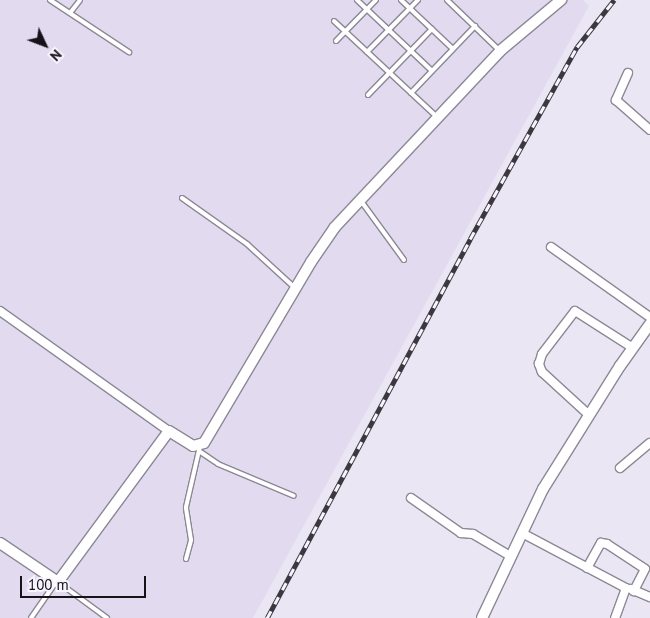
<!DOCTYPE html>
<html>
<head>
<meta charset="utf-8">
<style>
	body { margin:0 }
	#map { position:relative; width:650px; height:618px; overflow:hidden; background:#eae6f4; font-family:"PT Sans",sans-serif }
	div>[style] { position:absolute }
	.built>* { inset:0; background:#e2dbf0 }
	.roads { filter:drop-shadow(1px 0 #8c8895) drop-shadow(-1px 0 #8c8895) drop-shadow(0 1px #8c8895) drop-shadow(0 -1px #8c8895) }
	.service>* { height:4px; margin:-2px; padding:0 2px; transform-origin:2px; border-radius:2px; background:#fff }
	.minor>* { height:8px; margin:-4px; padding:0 4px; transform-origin:4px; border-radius:4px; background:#fff }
	.tertiary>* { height:10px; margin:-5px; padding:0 5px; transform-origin:5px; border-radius:5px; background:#fff }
	.rail>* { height:4.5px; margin-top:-2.25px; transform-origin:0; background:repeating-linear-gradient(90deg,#f7f3ff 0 8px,#3b393f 0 16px); box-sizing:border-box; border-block:1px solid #3b393f }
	span { translate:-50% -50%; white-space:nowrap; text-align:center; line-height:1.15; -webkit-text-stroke:4px #f7f3ff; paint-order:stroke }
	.north { position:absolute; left:20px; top:20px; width:50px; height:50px; -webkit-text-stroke:4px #f7f3ff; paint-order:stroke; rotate:133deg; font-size:14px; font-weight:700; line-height:20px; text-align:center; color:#151318 }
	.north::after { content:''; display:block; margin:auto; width:18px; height:22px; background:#151318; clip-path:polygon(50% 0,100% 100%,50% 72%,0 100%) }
	.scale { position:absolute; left:20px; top:576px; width:126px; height:22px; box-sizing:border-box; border:2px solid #151318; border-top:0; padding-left:6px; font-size:15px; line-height:18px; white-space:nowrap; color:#151318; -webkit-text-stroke:4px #f7f3ff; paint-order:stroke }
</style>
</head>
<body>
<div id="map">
	<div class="built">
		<div style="clip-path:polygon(0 0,583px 0,589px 6px,253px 618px,0 618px)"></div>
	</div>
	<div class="roads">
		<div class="service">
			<div style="left:50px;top:0;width:95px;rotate:33.4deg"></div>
			<div style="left:357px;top:0;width:103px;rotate:43.4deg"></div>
			<div style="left:401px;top:0;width:71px;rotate:43.3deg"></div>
			<div style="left:447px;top:0;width:74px;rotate:43.9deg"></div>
			<div style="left:70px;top:13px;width:16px;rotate:-52deg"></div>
			<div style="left:334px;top:21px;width:139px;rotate:43deg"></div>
			<div style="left:336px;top:41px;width:57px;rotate:-45.7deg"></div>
			<div style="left:367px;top:52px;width:73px;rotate:-45.6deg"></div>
			<div style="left:411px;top:93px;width:93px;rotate:-46.3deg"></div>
			<div style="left:368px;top:95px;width:92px;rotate:-45.9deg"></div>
			<div style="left:182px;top:198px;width:80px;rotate:35.3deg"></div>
			<div style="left:247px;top:244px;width:64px;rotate:42.5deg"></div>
			<div style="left:361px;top:201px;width:73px;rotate:53.9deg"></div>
			<div style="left:199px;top:451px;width:23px;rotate:34deg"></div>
			<div style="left:218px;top:464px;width:82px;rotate:22.8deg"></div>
			<div style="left:186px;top:559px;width:20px;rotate:-75deg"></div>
			<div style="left:191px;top:540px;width:33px;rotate:-99deg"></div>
			<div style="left:186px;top:507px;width:63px;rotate:-77.1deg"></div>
			<div style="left:58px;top:582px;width:61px;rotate:36.3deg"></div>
			<div style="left:31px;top:618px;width:44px;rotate:-55.2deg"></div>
		</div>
		<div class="minor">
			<div style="left:628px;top:73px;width:30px;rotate:114deg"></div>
			<div style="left:616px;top:100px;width:45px;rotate:41.4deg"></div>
			<div style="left:551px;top:247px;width:121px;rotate:35.3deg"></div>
			<div style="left:0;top:311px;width:207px;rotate:35.4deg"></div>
			<div style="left:589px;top:415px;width:64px;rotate:-137.5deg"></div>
			<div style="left:542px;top:372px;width:9px;rotate:-111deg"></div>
			<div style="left:539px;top:364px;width:10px;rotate:-73deg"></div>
			<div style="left:542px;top:354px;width:54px;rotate:-52.5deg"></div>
			<div style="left:575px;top:311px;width:69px;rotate:32.5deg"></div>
			<div style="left:620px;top:468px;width:39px;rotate:-40deg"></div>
			<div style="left:411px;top:498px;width:61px;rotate:35deg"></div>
			<div style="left:461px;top:533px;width:12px;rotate:5deg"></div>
			<div style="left:473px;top:534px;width:45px;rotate:30.5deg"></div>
			<div style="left:522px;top:533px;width:118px;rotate:27.9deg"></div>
			<div style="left:626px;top:588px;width:32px;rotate:110deg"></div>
			<div style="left:587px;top:568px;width:29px;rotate:-61deg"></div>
			<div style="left:601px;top:543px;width:6px;rotate:9deg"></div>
			<div style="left:607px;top:544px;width:45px;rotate:33.3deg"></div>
			<div style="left:645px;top:569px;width:25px;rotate:117deg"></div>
			<div style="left:631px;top:589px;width:21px;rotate:23deg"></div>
		</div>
		<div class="tertiary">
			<div style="left:0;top:543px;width:70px;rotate:33.9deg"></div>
			<div style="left:58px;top:582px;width:187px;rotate:-53.7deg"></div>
			<div style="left:169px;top:431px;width:28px;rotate:32deg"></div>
			<div style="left:193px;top:446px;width:11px;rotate:-15deg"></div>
			<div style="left:204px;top:443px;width:210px;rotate:-59.4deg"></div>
			<div style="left:311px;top:262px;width:42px;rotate:-55.6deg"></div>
			<div style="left:335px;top:227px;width:241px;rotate:-46.8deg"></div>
			<div style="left:500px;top:51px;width:80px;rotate:-39.9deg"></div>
			<div style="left:482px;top:618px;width:143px;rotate:-64.7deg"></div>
			<div style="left:543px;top:489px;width:145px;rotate:-58deg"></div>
			<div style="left:620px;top:366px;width:52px;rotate:-54.5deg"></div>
		</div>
	</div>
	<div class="rail">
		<div style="left:267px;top:618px;width:430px;rotate:-61.8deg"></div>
		<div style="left:470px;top:239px;width:220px;rotate:-60.9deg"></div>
		<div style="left:577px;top:47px;width:60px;rotate:-51.8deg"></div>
	</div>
	<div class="north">N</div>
	<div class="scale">100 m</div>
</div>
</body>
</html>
